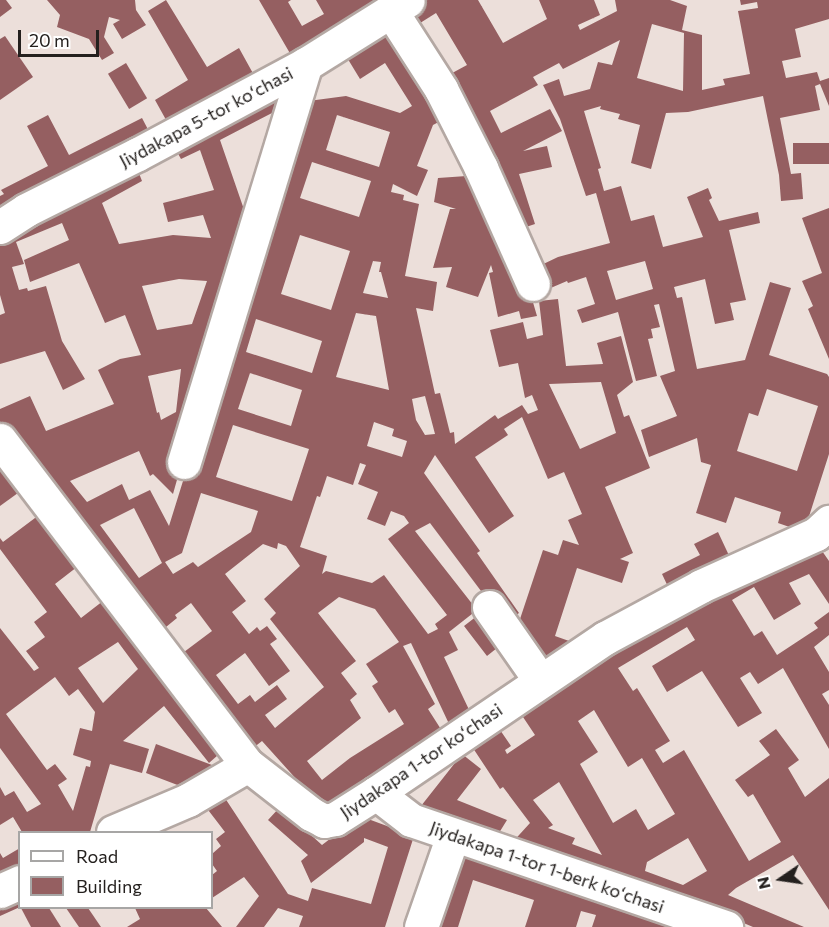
<!DOCTYPE html>
<html>
<head>
<meta charset="utf-8">
<style>
	body { margin:0 }
	#map { position:relative; width:829px; height:927px; overflow:hidden; background:#ecdfda; font-family:Commissioner,sans-serif }
	div>[style] { position:absolute }
	.building>* { inset:0; background:#955f61; transform-origin:0 0 }
	.roads { filter:drop-shadow(2px 0 #b4a8a3) drop-shadow(-2px 0 #b4a8a3) drop-shadow(0 2px #b4a8a3) drop-shadow(0 -2px #b4a8a3) }
	.minor>* { height:33px; margin:-16.5px; padding:0 16.5px; transform-origin:16.5px; border-radius:16.5px; background:#fff }
	span { translate:-50% -50%; white-space:nowrap; text-align:center; line-height:1.15; -webkit-text-stroke:6px #fff; paint-order:stroke }
	.street-label { font-size:18px; color:#24201e }
	.legend { position:absolute; left:18px; top:831px; width:195px; height:78px; box-sizing:border-box; background:#fff; border:2px solid #a7a6a5; margin:0; padding:8px 10px; list-style:none; font-size:18px; color:#24201e }
	.legend li { display:flex; align-items:center; gap:12px; height:30px }
	.legend b { width:30px; border:2px solid #a7a6a5 }
	.north { position:absolute; left:751px; top:849px; width:60px; height:60px; -webkit-text-stroke:4px #fff; paint-order:stroke; rotate:257deg; font-size:16px; font-weight:700; line-height:24px; text-align:center; color:#24201e }
	.north::after { content:''; display:block; margin:auto; width:21px; height:27px; background:#24201e; clip-path:polygon(50% 0,100% 100%,50% 72%,0 100%) }
	.scale { position:absolute; left:18px; top:30px; width:81px; height:27px; box-sizing:border-box; border:3px solid #24201e; border-top:0; padding-left:8px; font-size:18px; line-height:21px; white-space:nowrap; color:#24201e; -webkit-text-stroke:4px #fff; paint-order:stroke }
</style>
</head>
<body>
<div id="map">
	<div class="building">
		<div style="clip-path:polygon(0 0,6px 0,12px 8px,0 17px)"></div>
		<div style="clip-path:polygon(47px 0,135px 0,136px 10px,146px 25px,122px 39px,113px 24px,120px 20px,109px 17px,104px 37px,114px 53px,102px 60px,89px 39px,57px 27px,60px 15px)"></div>
		<div style="clip-path:polygon(166px 0,207px 67px,239px 48px,255px 77px,170px 127px,155px 100px,188px 80px,148px 11px)"></div>
		<div style="clip-path:polygon(259px 0,291px 0,288px 2px,302px 26px,324px 14px,316px 0,386px 0,295px 62px)"></div>
		<div style="clip-path:polygon(evenodd,414px 0,478px 0,503px 43px,547px 19px,539px 0,594px 0,600px 15px,578px 25px,580px 30px,617px 11px,615px 0,670px 0,687px 6px,682px 30px,702px 35px,702px 90px,725px 85px,723px 79px,750px 74px,738px 11px,758px 8px,757px 2px,741px 5px,740px 0,829px 0,829px 19px,795px 29px,801px 57px,782px 61px,786px 78px,817px 72px,820px 81px,829px 78px,829px 106px,820px 84px,815px 86px,820px 110px,780px 118px,791px 174px,801px 173px,803px 199px,781px 201px,779px 175px,763px 96px,688px 112px,666px 113px,651px 169px,631px 163px,640px 125px,618px 119px,620px 114px,600px 109px,601px 106px,584px 111px,601px 168px,598px 169px,604px 191px,621px 186px,631px 221px,654px 215px,663px 247px,703px 237px,687px 197px,708px 188px,712px 198px,709px 200px,719px 221px,758px 212px,760px 223px,729px 230px,746px 300px,730px 303px,734px 320px,715px 324px,705px 279px,674px 287px,677px 298px,682px 297px,697px 369px,745px 360px,770px 282px,791px 288px,769px 355px,827px 374px,829px 377px,829px 454px,804px 532px,778px 523px,781px 512px,735px 497px,726px 523px,696px 513px,711px 465px,701px 462px,697px 438px,649px 457px,641px 430px,677px 416px,660px 376px,675px 371px,659px 304px,654px 305px,660px 327px,651px 329px,653px 338px,648px 339px,657px 376px,636px 381px,618px 312px,582px 323px,577px 310px,595px 304px,586px 277px,568px 283px,567px 281px,546px 290px,535px 268px,558px 257px,610px 243px,596px 193px,586px 196px,560px 119px,543px 85px,559px 79px,564px 96px,590px 89px,598px 62px,612px 65px,620px 40px,563px 69px,559px 63px,533px 77px,538px 85px,490px 111px,501px 133px,550px 109px,562px 131px,523px 151px,547px 146px,552px 167px,519px 174px,535px 224px,514px 231px,443px 78px,467px 65px,436px 13px,409px 30px,414px 0,652px 24px,684px 33px,683px 91px,637px 78px,652px 24px,414px 0,645px 261px,653px 289px,616px 300px,607px 271px,645px 261px,414px 0,767px 389px,818px 406px,797px 471px,737px 451px,749px 413px,758px 416px,767px 389px)"></div>
		<div style="clip-path:polygon(evenodd,391px 28px,450px 116px,433px 125px,417px 166px,428px 170px,417px 196px,393px 184px,391px 192px,404px 195px,403px 200px,419px 204px,405px 276px,437px 282px,433px 311px,416px 308px,435px 394px,440px 393px,450px 433px,454px 432px,455px 444px,495px 415px,498px 419px,522px 405px,528px 414px,538px 410px,532px 395px,525px 398px,518px 363px,499px 367px,490px 330px,523px 322px,527px 339px,543px 335px,539px 301px,558px 299px,566px 366px,603px 364px,597px 343px,621px 336px,633px 382px,617px 395px,624px 417px,629px 415px,650px 468px,605px 487px,633px 553px,620px 559px,629px 562px,622px 583px,577px 568px,555px 636px,586px 647px,555px 668px,514px 637px,543px 550px,558px 555px,563px 540px,579px 545px,568px 520px,582px 514px,564px 472px,548px 479px,522px 417px,504px 429px,508px 435px,475px 457px,514px 516px,489px 533px,435px 455px,424px 473px,480px 551px,477px 553px,519px 613px,505px 623px,430px 523px,415px 531px,477px 610px,449px 632px,458px 650px,444px 657px,472px 716px,450px 726px,411px 643px,403px 646px,435px 704px,428px 709px,444px 734px,325px 811px,262px 741px,248px 752px,176px 658px,212px 631px,191px 603px,175px 615px,177px 618px,155px 636px,0 432px,0 409px,30px 396px,46px 431px,114px 404px,98px 370px,120px 359px,141px 355px,125px 315px,105px 323px,79px 263px,30px 282px,24px 260px,69px 240px,62px 223px,16px 242px,24px 264px,12px 267px,19px 290px,27px 288px,28px 291px,46px 286px,62px 341px,85px 379px,63px 390px,45px 351px,0 364px,0 315px,5px 313px,0 295px,0 235px,7px 230px,14px 239px,8px 225px,135px 163px,142px 181px,102px 203px,119px 244px,173px 235px,211px 238px,203px 215px,168px 222px,163px 203px,214px 190px,200px 150px,181px 159px,171px 141px,276px 92px,291px 105px,283px 134px,272px 113px,220px 140px,249px 224px,173px 494px,153px 474px,150px 476px,139px 451px,70px 481px,87px 502px,122px 484px,129px 500px,150px 490px,169px 526px,301px 102px,346px 96px,400px 113px,412px 106px,385px 63px,360px 79px,346px 56px,391px 28px,337px 115px,390px 132px,379px 167px,326px 150px,337px 115px,391px 28px,312px 162px,371px 181px,359px 217px,300px 198px,312px 162px,391px 28px,300px 235px,350px 251px,331px 310px,281px 294px,300px 235px,391px 28px,373px 261px,381px 262px,379px 272px,381px 272px,388px 298px,363px 293px,373px 261px,391px 28px,179px 279px,207px 281px,192px 324px,157px 330px,142px 286px,179px 279px,391px 28px,356px 313px,376px 316px,389px 390px,336px 377px,356px 313px,391px 28px,256px 319px,322px 341px,312px 373px,246px 352px,256px 319px,391px 28px,181px 369px,176px 412px,161px 420px,159px 412px,157px 413px,148px 376px,181px 369px,391px 28px,250px 373px,302px 390px,291px 426px,238px 409px,250px 373px,391px 28px,601px 382px,616px 433px,580px 449px,549px 384px,601px 382px,391px 28px,425px 396px,435px 434px,425px 435px,416px 420px,412px 399px,425px 396px,391px 28px,374px 422px,394px 429px,392px 436px,407px 441px,402px 457px,367px 446px,374px 422px,391px 28px,233px 425px,309px 449px,292px 501px,216px 477px,233px 425px,391px 28px,360px 463px,366px 465px,358px 484px,378px 492px,367px 519px,385px 526px,391px 511px,404px 516px,409px 523px,388px 539px,447px 615px,435px 624px,438px 629px,428px 634px,384px 575px,372px 583px,326px 571px,322px 574px,327px 556px,300px 547px,317px 496px,320px 497px,327px 476px,353px 485px,360px 463px,391px 28px,201px 493px,258px 511px,251px 532px,198px 567px,193px 562px,173px 574px,165px 562px,182px 553px,201px 493px,391px 28px,134px 508px,162px 563px,139px 578px,100px 525px,134px 508px,391px 28px,278px 543px,286px 546px,300px 566px,264px 599px,276px 613px,270px 619px,324px 687px,275px 728px,265px 715px,287px 699px,277px 685px,255px 702px,250px 695px,238px 704px,216px 675px,245px 653px,269px 686px,290px 671px,270px 644px,277px 639px,267px 626px,260px 631px,257px 627px,249px 634px,232px 612px,246px 601px,225px 574px,263px 544px,277px 549px,278px 543px,391px 28px,339px 597px,375px 609px,399px 642px,366px 664px,378px 682px,372px 686px,389px 713px,395px 709px,404px 724px,350px 758px,322px 780px,307px 761px,361px 718px,350px 700px,357px 694px,341px 673px,356px 661px,318px 613px,339px 597px)"></div>
		<div style="clip-path:polygon(5px 36px,33px 77px,0 100px,0 39px)"></div>
		<div style="left:126px;top:63px;width:41px;height:21px;rotate:59deg"></div>
		<div style="clip-path:polygon(48px 115px,69px 155px,142px 118px,153px 139px,0 214px,0 196px,4px 194px,1px 190px,48px 166px,27px 126px)"></div>
		<div style="left:829px;top:143px;width:21px;height:36px;rotate:90deg"></div>
		<div style="clip-path:polygon(481px 175px,509px 247px,524px 301px,532px 299px,537px 316px,521px 319px,519px 311px,498px 317px,489px 273px,493px 272px,491px 265px,478px 297px,446px 287px,452px 267px,433px 268px,450px 209px,456px 209px,434px 202px,438px 178px)"></div>
		<div style="clip-path:polygon(829px 208px,829px 359px,808px 309px,813px 306px,802px 281px,822px 273px,802px 218px)"></div>
		<div style="clip-path:polygon(0 448px,29px 485px,0 506px)"></div>
		<div style="clip-path:polygon(evenodd,51px 506px,86px 560px,55px 584px,81px 618px,112px 594px,227px 747px,209px 763px,164px 706px,123px 741px,149px 749px,142px 773px,110px 764px,90px 832px,22px 832px,13px 817px,0 825px,0 787px,5px 796px,14px 791px,27px 812px,41px 804px,0 748px,0 628px,34px 671px,39px 668px,26px 651px,45px 637px,34px 622px,47px 612px,0 549px,0 538px,3px 542px,51px 506px,118px 642px,138px 669px,103px 703px,78px 668px,118px 642px,51px 506px,55px 677px,69px 696px,78px 689px,95px 712px,92px 731px,80px 728px,73px 755px,91px 761px,90px 767px,86px 766px,73px 811px,58px 785px,67px 779px,55px 764px,47px 770px,6px 714px,55px 677px)"></div>
		<div style="clip-path:polygon(718px 532px,733px 564px,671px 593px,662px 574px,700px 555px,694px 544px)"></div>
		<div style="clip-path:polygon(evenodd,813px 538px,829px 561px,829px 604px,809px 574px,789px 583px,801px 604px,774px 620px,754px 587px,732px 600px,754px 636px,762px 631px,777px 655px,818px 628px,814px 623px,829px 612px,829px 635px,814px 647px,829px 672px,829px 690px,822px 694px,829px 705px,829px 749px,783px 668px,758px 684px,750px 672px,740px 678px,762px 713px,738px 727px,702px 671px,667px 692px,652px 666px,695px 640px,687px 627px,618px 668px,633px 691px,637px 688px,670px 741px,655px 750px,663px 763px,684px 750px,749px 861px,781px 842px,753px 794px,748px 797px,735px 780px,770px 755px,759px 741px,776px 729px,799px 760px,788px 768px,805px 797px,829px 778px,829px 910px,793px 855px,736px 888px,728px 895px,804px 927px,753px 927px,713px 910px,509px 846px,530px 823px,503px 787px,500px 789px,465px 736px,498px 727px,511px 746px,505px 750px,507px 754px,535px 735px,513px 702px,813px 538px,594px 710px,628px 767px,642px 758px,675px 814px,648px 830px,636px 809px,613px 823px,580px 764px,598px 752px,578px 721px,594px 710px,813px 538px,559px 782px,602px 855px,572px 844px,575px 838px,548px 828px,553px 825px,533px 800px,559px 782px,813px 538px,688px 838px,707px 871px,683px 885px,645px 871px,647px 862px,688px 838px)"></div>
		<div style="clip-path:polygon(486px 609px,527px 666px,516px 675px,497px 648px,487px 656px,464px 626px)"></div>
		<div style="clip-path:polygon(156px 744px,212px 765px,188px 789px,146px 773px)"></div>
		<div style="clip-path:polygon(462px 754px,481px 769px,457px 800px,507px 820px,494px 841px,453px 827px,421px 806px)"></div>
		<div style="clip-path:polygon(219px 789px,288px 894px,308px 901px,312px 888px,371px 904px,388px 847px,364px 838px,364px 842px,311px 883px,301px 861px,308px 855px,268px 820px,280px 807px,322px 845px,360px 816px,414px 836px,385px 927px,299px 927px,303px 916px,278px 908px,264px 927px,236px 927px,259px 896px,244px 877px,212px 898px,212px 875px,217px 871px,212px 864px,212px 854px,221px 846px,216px 839px,225px 832px,202px 802px)"></div>
		<div style="clip-path:polygon(20px 848px,20px 868px,0 879px,0 853px,3px 858px)"></div>
		<div style="clip-path:polygon(456px 851px,688px 927px,592px 927px,596px 915px,581px 911px,576px 927px,525px 927px,534px 900px,473px 880px,458px 927px,431px 927px)"></div>
		<div style="clip-path:polygon(20px 887px,20px 907px,0 916px,0 897px)"></div>
		<div style="clip-path:polygon(21px 908px,49px 908px,61px 927px,31px 927px)"></div>
		<div style="clip-path:polygon(66px 908px,88px 908px,101px 927px,79px 927px)"></div>
		<div style="clip-path:polygon(135px 908px,206px 908px,222px 927px,127px 927px,140px 919px)"></div>
	</div>
	<div class="roads">
		<div class="minor">
			<div style="left:391px;top:11px;width:93px;rotate:57.3deg"></div>
			<div style="left:441px;top:89px;width:89px;rotate:63.1deg"></div>
			<div style="left:481px;top:168px;width:127px;rotate:65.9deg"></div>
			<div style="left:0;top:227px;width:31px;rotate:-33deg"></div>
			<div style="left:26px;top:210px;width:125px;rotate:-26.6deg"></div>
			<div style="left:138px;top:154px;width:191px;rotate:-28.2deg"></div>
			<div style="left:306px;top:64px;width:120px;rotate:-32.1deg"></div>
			<div style="left:0;top:440px;width:409px;rotate:52.7deg"></div>
			<div style="left:248px;top:765px;width:80px;rotate:37.9deg"></div>
			<div style="left:311px;top:814px;width:15px;rotate:28deg"></div>
			<div style="left:324px;top:821px;width:11px;rotate:-10deg"></div>
			<div style="left:335px;top:819px;width:49px;rotate:-32.4deg"></div>
			<div style="left:376px;top:793px;width:277px;rotate:-34.1deg"></div>
			<div style="left:605px;top:638px;width:109px;rotate:-28.4deg"></div>
			<div style="left:701px;top:586px;width:126px;rotate:-24.3deg"></div>
			<div style="left:816px;top:534px;width:18px;rotate:-43deg"></div>
			<div style="left:184px;top:462px;width:416px;rotate:-73deg"></div>
			<div style="left:489px;top:607px;width:89px;rotate:55.1deg"></div>
			<div style="left:376px;top:793px;width:44px;rotate:37.6deg"></div>
			<div style="left:411px;top:820px;width:333px;rotate:18.8deg"></div>
			<div style="left:113px;top:832px;width:82px;rotate:-23.1deg"></div>
			<div style="left:188px;top:800px;width:69px;rotate:-30.3deg"></div>
			<div style="left:0;top:891px;width:22px;rotate:-24deg"></div>
			<div style="left:421px;top:927px;width:97px;rotate:-70.8deg"></div>
		</div>
	</div>
	<div class="street-label">
		<span style="left:206px;top:117px;rotate:-28deg">Jiydakapa 5-tor koʻchasi</span>
		<span style="left:421px;top:761px;rotate:-34deg">Jiydakapa 1-tor koʻchasi</span>
		<span style="left:547px;top:867px;rotate:19deg">Jiydakapa 1-tor 1-berk koʻchasi</span>
	</div>
	<ul class="legend">
	<li><b style="height:8px;background:#fff"></b>Road</li>
	<li><b style="height:16px;background:#955f61"></b>Building</li>
	</ul>
	<div class="north">N</div>
	<div class="scale">20 m</div>
</div>
</body>
</html>
